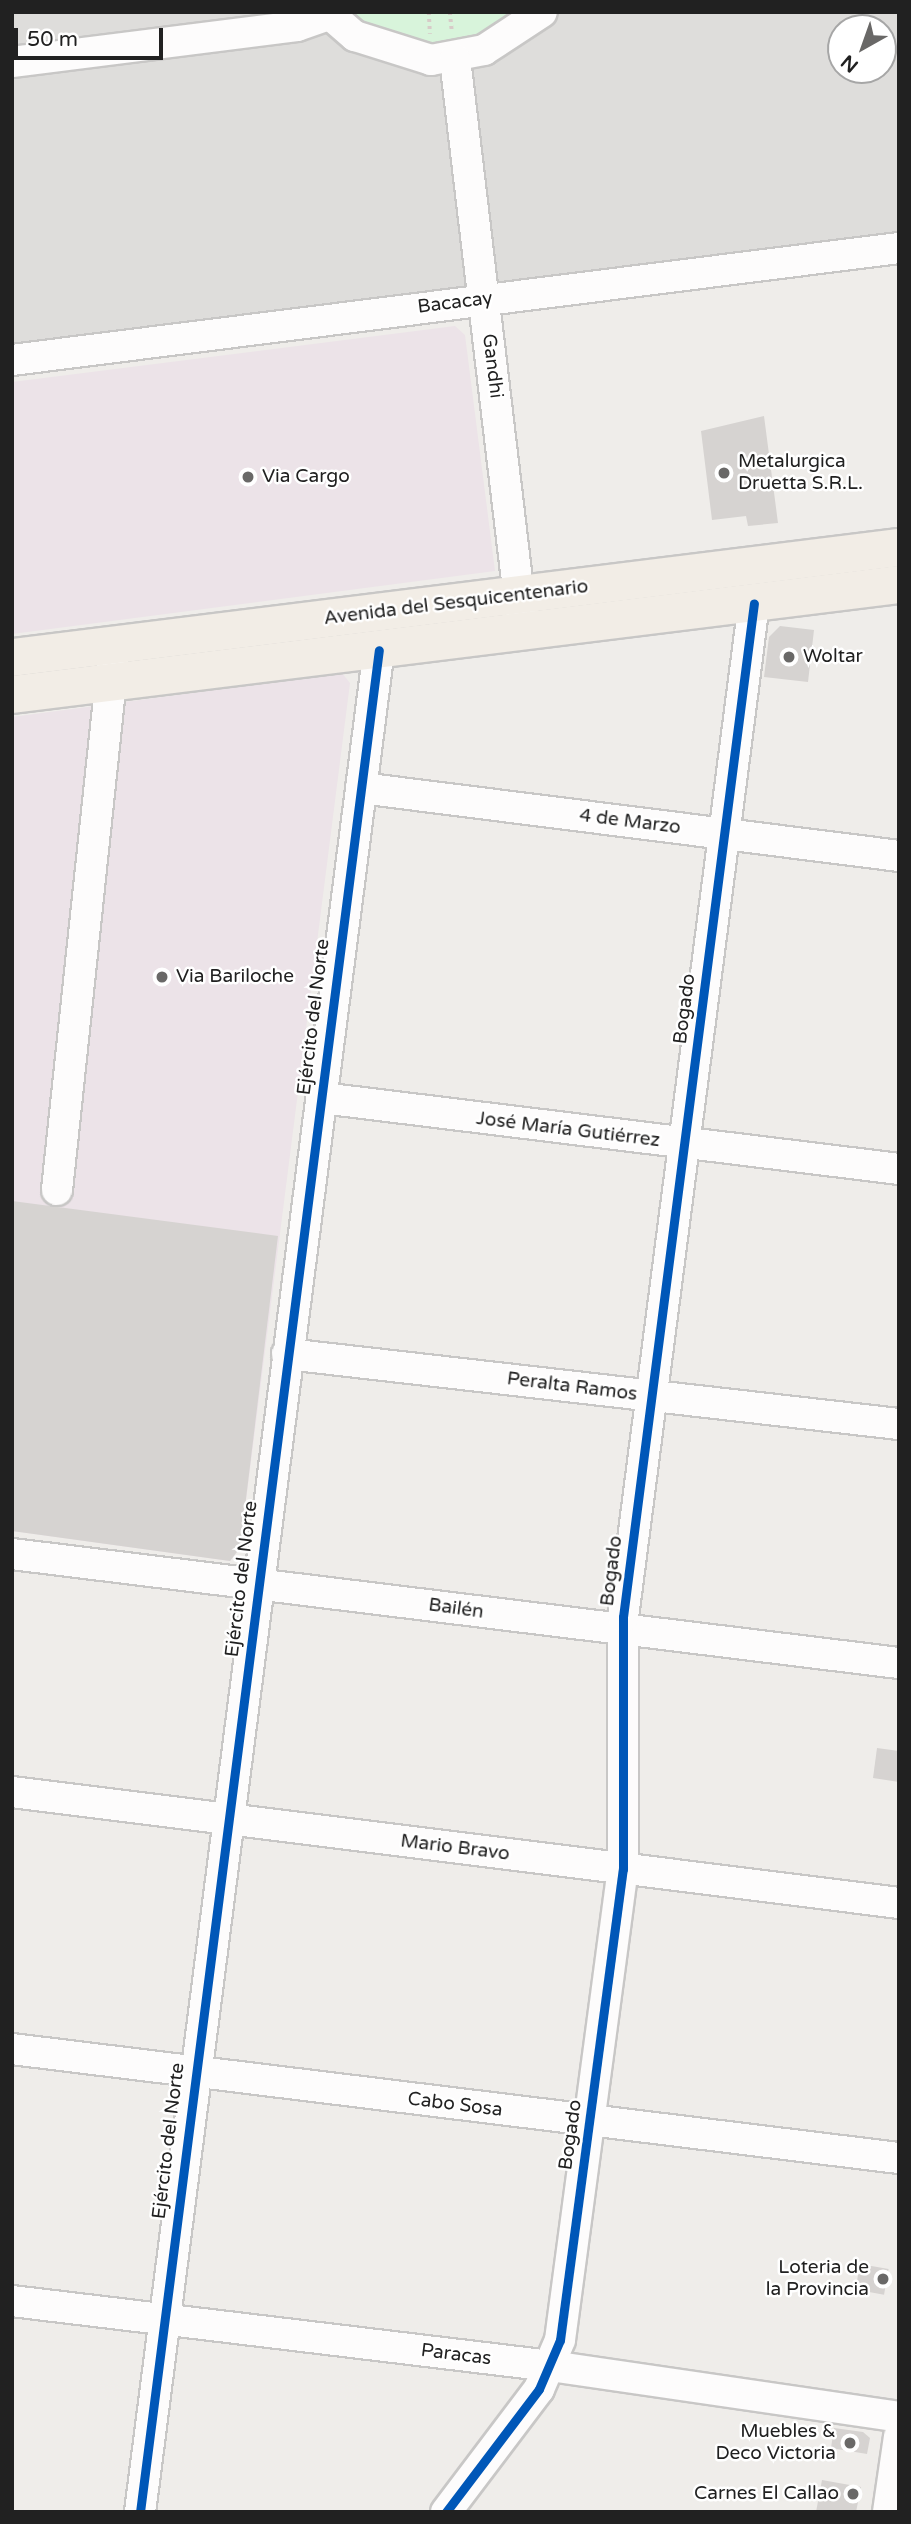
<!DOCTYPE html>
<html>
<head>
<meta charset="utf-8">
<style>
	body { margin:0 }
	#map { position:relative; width:911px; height:2524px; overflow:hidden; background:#efedea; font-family:"Varela Round",sans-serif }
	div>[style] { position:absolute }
	.residential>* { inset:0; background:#dedddb }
	.industrial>* { inset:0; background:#ece3e8 }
	.park>* { inset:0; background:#d8f4db }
	.building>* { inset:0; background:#d6d3d1; transform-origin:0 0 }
	.path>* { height:3.5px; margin-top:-1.75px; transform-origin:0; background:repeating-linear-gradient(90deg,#d7cbc8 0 3.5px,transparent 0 7px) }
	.roads { filter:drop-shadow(2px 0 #c8c7c6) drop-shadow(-2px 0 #c8c7c6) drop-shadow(0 2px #c8c7c6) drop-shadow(0 -2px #c8c7c6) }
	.minor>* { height:30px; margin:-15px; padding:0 15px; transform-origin:15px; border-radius:15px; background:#fdfcfc }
	.major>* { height:37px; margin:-18.5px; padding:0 18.5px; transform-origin:18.5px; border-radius:18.5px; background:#f2ede6 }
	.cycleway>* { height:9px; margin:-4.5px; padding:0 4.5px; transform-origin:4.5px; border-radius:4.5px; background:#0057b8 }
	.dots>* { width:19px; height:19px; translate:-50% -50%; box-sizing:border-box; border:4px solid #fff; border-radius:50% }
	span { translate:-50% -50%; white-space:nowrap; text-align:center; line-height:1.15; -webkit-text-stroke:5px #fff; paint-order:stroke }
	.street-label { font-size:19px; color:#212121 }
	.poi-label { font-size:19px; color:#212121 }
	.left { translate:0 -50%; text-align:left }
	.right { translate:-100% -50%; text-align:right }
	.frame { position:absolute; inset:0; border:14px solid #212121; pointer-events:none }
	.north { position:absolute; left:827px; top:14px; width:70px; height:70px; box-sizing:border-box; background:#fff; border:2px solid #a6a6a6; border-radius:50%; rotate:220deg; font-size:19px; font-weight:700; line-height:28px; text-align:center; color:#212121 }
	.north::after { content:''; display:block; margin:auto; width:24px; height:32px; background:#696867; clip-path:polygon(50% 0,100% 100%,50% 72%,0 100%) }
	.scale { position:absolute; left:14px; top:28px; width:149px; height:32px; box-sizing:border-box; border:4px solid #212121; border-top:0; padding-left:9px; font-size:21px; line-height:24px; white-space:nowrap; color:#212121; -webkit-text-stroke:5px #fff; paint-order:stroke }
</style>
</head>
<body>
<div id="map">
	<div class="residential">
		<div style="clip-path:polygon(evenodd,12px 12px,899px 12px,899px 248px,12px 360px,12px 12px,841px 28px,883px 28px,883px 70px,841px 70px,841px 28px)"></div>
	</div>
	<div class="industrial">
		<div style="clip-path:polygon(455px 326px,465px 335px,495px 571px,12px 634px,12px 382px)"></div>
		<div style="clip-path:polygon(342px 673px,350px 683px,240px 1548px,230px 1561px,12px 1531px,12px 717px)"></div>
	</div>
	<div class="park">
		<div style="clip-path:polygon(351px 12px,516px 12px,470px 41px,420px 46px,366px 26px)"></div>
	</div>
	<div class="building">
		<div style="clip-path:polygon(764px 416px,778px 523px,748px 526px,746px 516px,712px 520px,701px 431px)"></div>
		<div style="clip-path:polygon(780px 626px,814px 630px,808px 682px,764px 677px,769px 637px)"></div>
		<div style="clip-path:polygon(12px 1201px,278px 1236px,240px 1548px,230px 1561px,12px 1531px)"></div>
		<div style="clip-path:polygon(877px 1748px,899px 1751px,899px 1782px,873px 1778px)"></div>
		<div style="left:860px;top:2264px;width:29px;height:26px;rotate:10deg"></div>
		<div style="clip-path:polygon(834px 2428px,863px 2432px,870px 2438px,867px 2454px,831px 2448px)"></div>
		<div style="clip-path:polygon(822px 2480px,861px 2487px,856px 2512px,816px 2512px)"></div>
	</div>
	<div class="path">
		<div style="left:429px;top:12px;width:22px;rotate:87deg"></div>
		<div style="left:450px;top:12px;width:20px;rotate:84deg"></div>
	</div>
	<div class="roads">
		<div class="minor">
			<div style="left:327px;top:12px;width:37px;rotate:41deg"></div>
			<div style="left:355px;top:36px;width:80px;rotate:17.5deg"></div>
			<div style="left:431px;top:60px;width:54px;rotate:-10.7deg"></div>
			<div style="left:484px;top:50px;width:69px;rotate:-33.2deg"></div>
			<div style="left:455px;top:59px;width:559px;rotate:83.22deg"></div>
			<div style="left:12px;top:62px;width:287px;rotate:-7.2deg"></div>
			<div style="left:297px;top:26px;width:34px;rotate:-19deg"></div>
			<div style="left:12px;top:360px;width:894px;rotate:-7.2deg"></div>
			<div style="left:361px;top:788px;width:542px;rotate:7.2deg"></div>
			<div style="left:322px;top:1098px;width:581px;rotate:7.01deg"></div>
			<div style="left:57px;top:1190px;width:532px;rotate:-83.96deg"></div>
			<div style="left:287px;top:1354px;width:616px;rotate:6.53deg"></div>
			<div style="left:12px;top:1554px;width:894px;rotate:7.01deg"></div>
			<div style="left:12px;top:1792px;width:894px;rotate:7.13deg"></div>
			<div style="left:12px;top:2049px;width:894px;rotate:7.01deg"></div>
			<div style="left:12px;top:2301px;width:543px;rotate:6.88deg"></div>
			<div style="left:551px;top:2366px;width:352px;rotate:8.3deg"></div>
			<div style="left:140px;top:2512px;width:1877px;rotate:-82.69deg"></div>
			<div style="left:446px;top:2512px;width:154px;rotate:-52.9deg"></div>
			<div style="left:539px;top:2389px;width:53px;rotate:-66.8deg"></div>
			<div style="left:560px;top:2340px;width:475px;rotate:-82.4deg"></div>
			<div style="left:623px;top:1869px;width:252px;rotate:-90deg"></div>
			<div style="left:623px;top:1617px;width:1022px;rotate:-82.64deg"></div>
			<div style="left:888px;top:2512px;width:76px;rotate:-81.7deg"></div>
		</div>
		<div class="major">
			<div style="left:12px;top:657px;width:894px;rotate:-7.07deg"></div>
			<div style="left:12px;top:694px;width:894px;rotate:-7.07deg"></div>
		</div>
	</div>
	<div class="cycleway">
		<div style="left:140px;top:2512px;width:1877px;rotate:-82.69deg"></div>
		<div style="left:446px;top:2512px;width:154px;rotate:-52.9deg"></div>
		<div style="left:539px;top:2389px;width:53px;rotate:-66.8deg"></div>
		<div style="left:560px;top:2340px;width:475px;rotate:-82.4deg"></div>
		<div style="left:623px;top:1869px;width:252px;rotate:-90deg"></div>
		<div style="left:623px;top:1617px;width:1022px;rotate:-82.64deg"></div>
	</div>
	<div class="dots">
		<div style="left:724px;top:473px;background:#696867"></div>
		<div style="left:248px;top:477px;background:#696867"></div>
		<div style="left:789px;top:657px;background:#696867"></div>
		<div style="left:162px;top:977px;background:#696867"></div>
		<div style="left:883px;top:2279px;background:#696867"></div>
		<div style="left:850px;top:2443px;background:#696867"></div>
		<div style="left:853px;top:2494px;background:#696867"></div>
	</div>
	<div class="street-label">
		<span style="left:455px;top:303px;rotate:-7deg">Bacacay</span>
		<span style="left:492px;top:366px;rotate:83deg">Gandhi</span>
		<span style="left:456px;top:603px;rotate:-7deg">Avenida del Sesquicentenario</span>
		<span style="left:630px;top:822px;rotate:7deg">4 de Marzo</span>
		<span style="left:685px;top:1009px;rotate:-83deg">Bogado</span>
		<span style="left:314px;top:1017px;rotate:-83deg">Ejército del Norte</span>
		<span style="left:568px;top:1130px;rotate:7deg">José María Gutiérrez</span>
		<span style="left:572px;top:1387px;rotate:7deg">Peralta Ramos</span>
		<span style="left:612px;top:1571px;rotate:-83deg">Bogado</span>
		<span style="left:242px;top:1579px;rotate:-83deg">Ejército del Norte</span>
		<span style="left:456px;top:1609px;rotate:8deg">Bailén</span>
		<span style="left:455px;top:1848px;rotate:7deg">Mario Bravo</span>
		<span style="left:455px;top:2105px;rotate:7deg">Cabo Sosa</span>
		<span style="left:571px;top:2135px;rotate:-82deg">Bogado</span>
		<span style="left:169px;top:2141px;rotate:-83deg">Ejército del Norte</span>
		<span style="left:456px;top:2355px;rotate:7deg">Paracas</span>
	</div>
	<div class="poi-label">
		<span class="left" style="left:738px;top:473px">Metalurgica<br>Druetta S.R.L.</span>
		<span class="left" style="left:262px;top:477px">Via Cargo</span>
		<span class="left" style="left:803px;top:657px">Woltar</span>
		<span class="left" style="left:176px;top:977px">Via Bariloche</span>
		<span class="right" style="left:869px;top:2279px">Loteria de<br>la Provincia</span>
		<span class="right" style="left:836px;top:2443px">Muebles &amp;<br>Deco Victoria</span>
		<span class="right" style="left:839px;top:2494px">Carnes El Callao</span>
	</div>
	<div class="frame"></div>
	<div class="north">N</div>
	<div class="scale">50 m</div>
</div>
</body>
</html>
